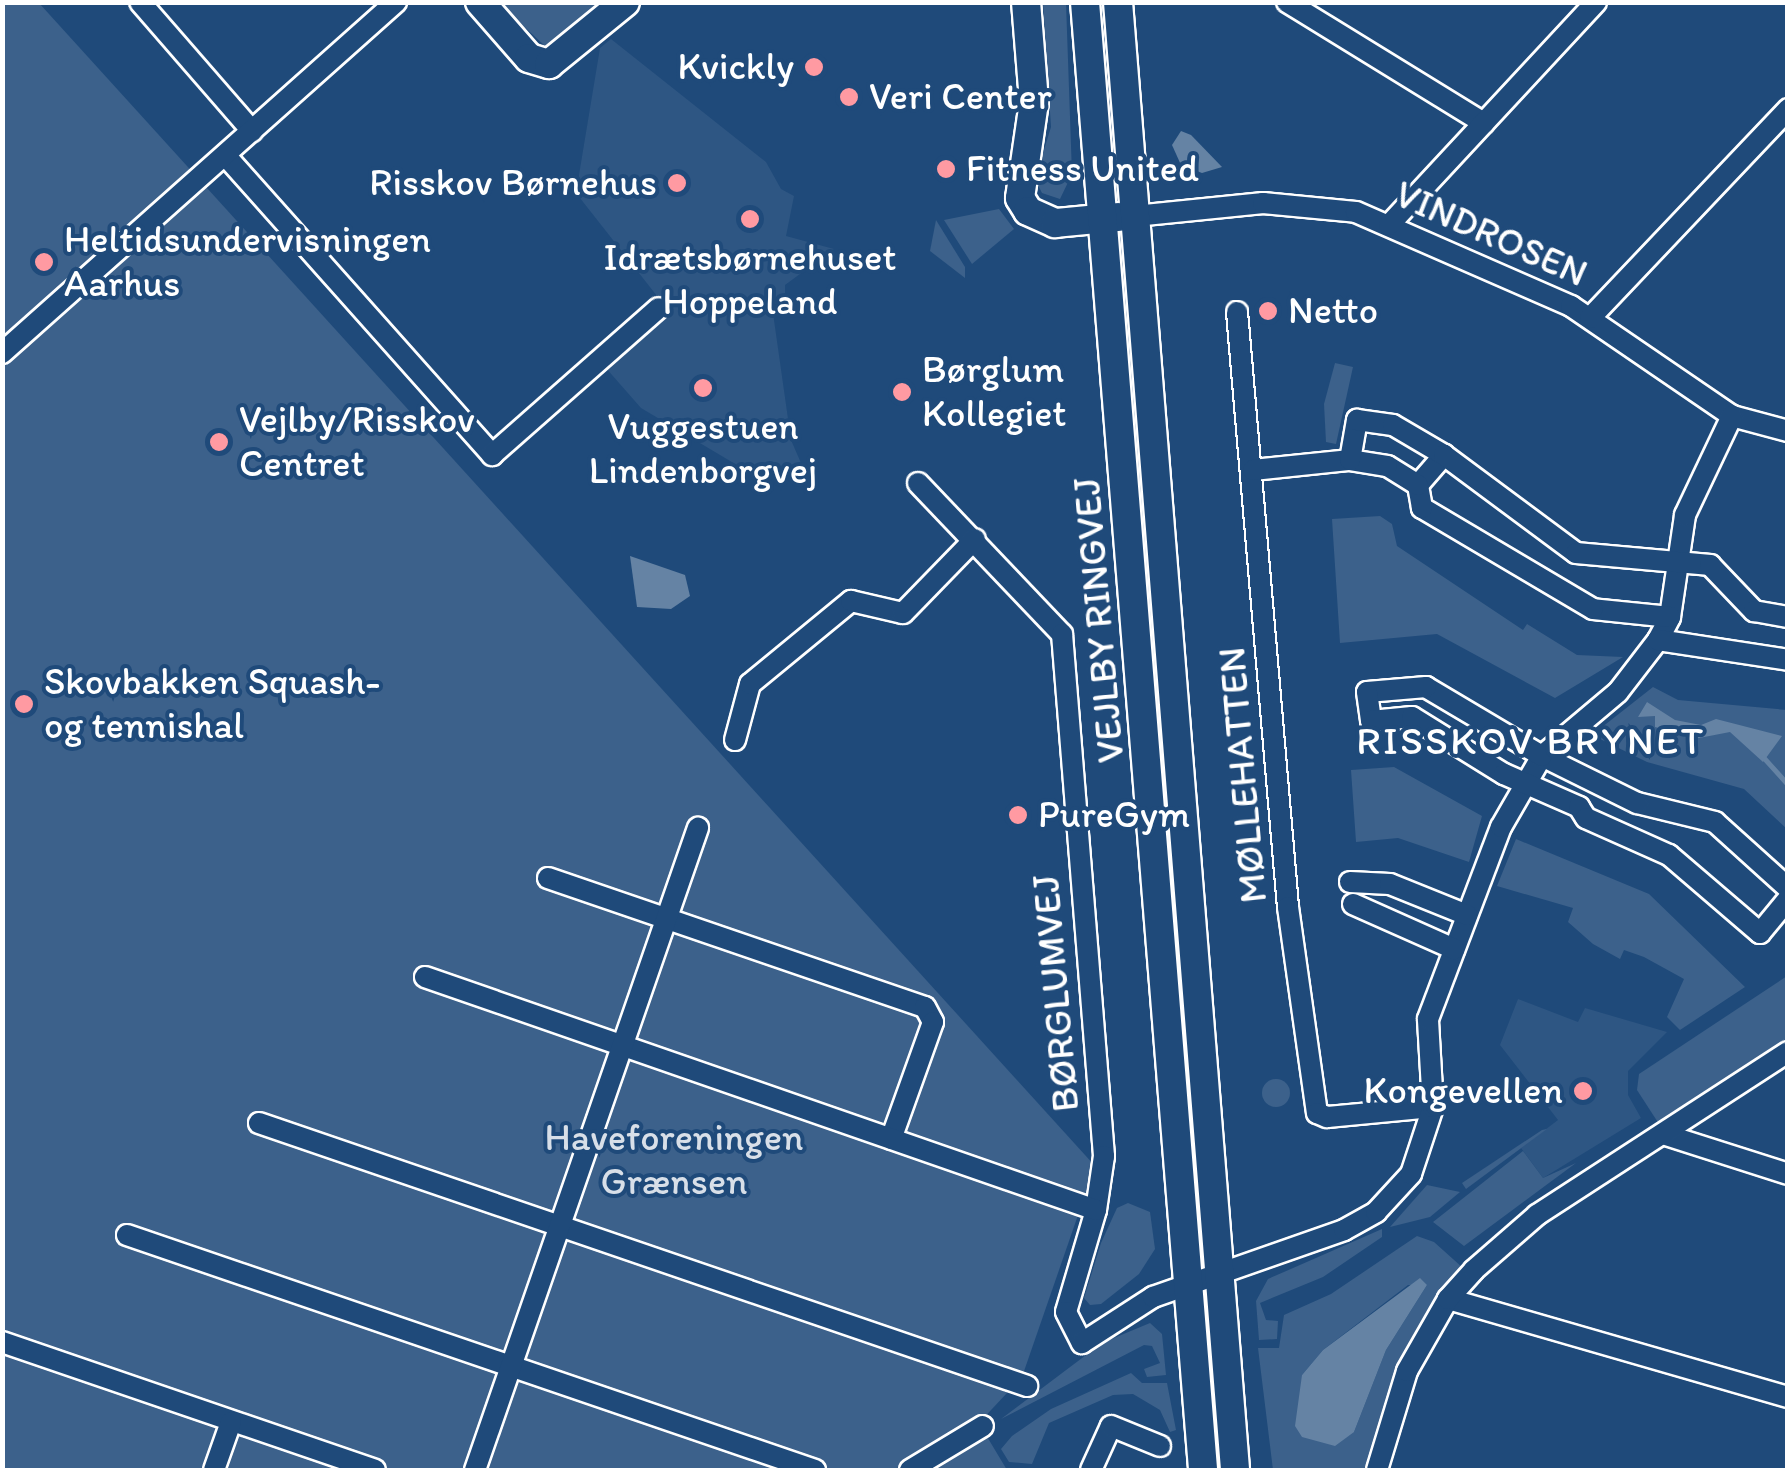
<!DOCTYPE html>
<html>
<head>
<meta charset="utf-8">
<style>
	body { margin:0 }
	#map { position:relative; width:1790px; height:1473px; overflow:hidden; background:#1f4a7a; font-family:Itim,sans-serif }
	div>[style] { position:absolute }
	.built>* { inset:0; background:#2e5683 }
	.green>* { inset:0; background:#3c618b }
	.round { border-radius:50% }
	.water>* { inset:0; background:#6583a4 }
	.stream>* { height:5px; margin:-2.5px; padding:0 2.5px; transform-origin:2.5px; border-radius:2.5px; background:#6583a4 }
	.roads { filter:drop-shadow(2px 0 #fff) drop-shadow(-2px 0 #fff) drop-shadow(0 2px #fff) drop-shadow(0 -2px #fff) }
	.street>* { height:20px; margin:-10px; padding:0 10px; transform-origin:10px; border-radius:10px; background:#1f4a7a }
	.secondary>* { height:28px; margin:-14px; padding:0 14px; transform-origin:14px; border-radius:14px; background:#1f4a7a }
	.dots>* { width:28px; height:28px; translate:-50% -50%; box-sizing:border-box; border:5px solid #1f4a7a; border-radius:50% }
	span { translate:-50% -50%; white-space:nowrap; text-align:center; line-height:1.15; -webkit-text-stroke:8px #1f4a7a; paint-order:stroke }
	.poi-label { font-size:38px; color:#fff }
	.right { translate:-100% -50%; text-align:right }
	.left { translate:0 -50%; text-align:left }
	.street-label { font-size:38px; color:#fff }
	.park-label { font-size:38px; color:#d8dfe8 }
	.neighbourhood-label { font-size:40px; color:#fff; letter-spacing:2.5px }
	.frame { position:absolute; inset:0; border:5px solid #fff; pointer-events:none }
</style>
</head>
<body>
<div id="map">
	<div class="built">
		<div style="clip-path:polygon(611px 39px,766px 162px,781px 189px,794px 196px,786px 236px,834px 249px,785px 285px,785px 300px,772px 306px,791px 440px,801px 463px,752px 474px,641px 408px,605px 367px,668px 310px,576px 193px,600px 48px)"></div>
		<div style="clip-path:polygon(1518px 999px,1578px 1022px,1585px 1008px,1667px 1032px,1628px 1071px,1628px 1095px,1641px 1118px,1543px 1178px,1521px 1148px,1558px 1120px,1500px 1045px)"></div>
	</div>
	<div class="green">
		<div style="clip-path:polygon(2px 3px,39px 3px,1095px 1166px,1022px 1377px,977px 1425px,898px 1470px,3px 1470px)"></div>
		<div style="clip-path:polygon(499px 3px,597px 2px,598px 5px,547px 48px)"></div>
		<div style="clip-path:polygon(1043px 3px,1066px 3px,1072px 174px,1060px 199px,1042px 193px,1035px 179px,1051px 127px)"></div>
		<div style="clip-path:polygon(999px 209px,1014px 229px,972px 264px,944px 220px)"></div>
		<div style="clip-path:polygon(936px 220px,965px 267px,965px 278px,930px 251px)"></div>
		<div style="clip-path:polygon(1122px 258px,1137px 402px,1196px 1132px,1180px 1018px,1115px 259px)"></div>
		<div style="clip-path:polygon(1335px 363px,1353px 367px,1336px 444px,1326px 442px,1324px 404px)"></div>
		<div style="clip-path:polygon(1380px 516px,1392px 524px,1397px 546px,1523px 630px,1527px 624px,1577px 655px,1623px 657px,1555px 698px,1437px 634px,1340px 643px,1332px 519px)"></div>
		<div style="clip-path:polygon(1653px 687px,1678px 700px,1787px 710px,1787px 829px,1744px 789px,1647px 762px,1592px 735px)"></div>
		<div style="clip-path:polygon(1394px 767px,1482px 816px,1469px 862px,1398px 838px,1356px 842px,1351px 770px)"></div>
		<div style="clip-path:polygon(1516px 839px,1649px 894px,1745px 987px,1680px 1030px,1667px 1017px,1684px 979px,1644px 957px,1624px 950px,1620px 959px,1593px 944px,1568px 922px,1573px 908px,1497px 886px)"></div>
		<div style="clip-path:polygon(1787px 976px,1787px 1043px,1659px 1124px,1637px 1090px,1639px 1074px)"></div>
		<div class="round" style="left:1262px;top:1079px;width:28px;height:28px"></div>
		<div style="clip-path:polygon(1547px 1129px,1466px 1189px,1462px 1183px,1542px 1130px)"></div>
		<div style="clip-path:polygon(1523px 1151px,1543px 1178px,1576px 1163px,1464px 1246px,1433px 1222px)"></div>
		<div style="clip-path:polygon(1427px 1185px,1460px 1192px,1430px 1217px,1390px 1227px)"></div>
		<div style="clip-path:polygon(1128px 1203px,1150px 1212px,1155px 1249px,1139px 1274px,1101px 1304px,1090px 1305px,1084px 1298px,1101px 1243px,1117px 1208px)"></div>
		<div style="clip-path:polygon(1382px 1229px,1382px 1237px,1323px 1277px,1260px 1303px,1266px 1320px,1278px 1321px,1277px 1339px,1259px 1340px,1256px 1301px,1268px 1279px)"></div>
		<div style="clip-path:polygon(evenodd,1417px 1236px,1434px 1242px,1463px 1268px,1427px 1317px,1366px 1470px,1273px 1470px,1258px 1348px,1279px 1348px,1284px 1315px,1331px 1294px,1417px 1236px,1408px 1285px,1427px 1285px,1386px 1350px,1354px 1432px,1302px 1375px,1323px 1350px,1408px 1285px)"></div>
		<div style="clip-path:polygon(1150px 1323px,1162px 1334px,1166px 1375px,1147px 1377px,1144px 1369px,1160px 1363px,1152px 1346px,1144px 1345px,1001px 1419px,1102px 1343px)"></div>
		<div style="clip-path:polygon(1131px 1373px,1142px 1383px,1167px 1383px,1176px 1430px,1170px 1432px,1160px 1410px,1133px 1394px,1113px 1395px,1049px 1423px,1032px 1464px,1009px 1462px,1001px 1449px,1012px 1436px,1051px 1409px)"></div>
		<div style="clip-path:polygon(986px 1435px,1007px 1470px,920px 1470px)"></div>
	</div>
	<div class="water">
		<div style="clip-path:polygon(1181px 131px,1191px 135px,1222px 167px,1202px 173px,1181px 165px,1172px 145px)"></div>
		<div style="clip-path:polygon(630px 556px,685px 575px,690px 596px,671px 609px,637px 607px)"></div>
		<div style="clip-path:polygon(1647px 702px,1675px 720px,1701px 725px,1716px 719px,1782px 736px,1763px 762px,1730px 732px,1699px 738px,1655px 727px,1655px 716px,1638px 717px)"></div>
		<div style="clip-path:polygon(1420px 1278px,1427px 1285px,1386px 1350px,1354px 1432px,1335px 1446px,1302px 1437px,1295px 1426px,1302px 1375px,1323px 1350px)"></div>
	</div>
	<div class="stream">
		<div style="left:1763px;top:757px;width:38px;rotate:48deg"></div>
	</div>
	<div class="roads">
		<div class="street">
			<div style="left:140px;top:2px;width:171px;rotate:49deg"></div>
			<div style="left:1287px;top:2px;width:231px;rotate:31.6deg"></div>
			<div style="left:225px;top:155px;width:402px;rotate:48.3deg"></div>
			<div style="left:492px;top:455px;width:222px;rotate:-41.4deg"></div>
			<div style="left:1135px;top:216px;width:129px;rotate:-5.8deg"></div>
			<div style="left:1263px;top:203px;width:93px;rotate:5.5deg"></div>
			<div style="left:1356px;top:212px;width:235px;rotate:23.6deg"></div>
			<div style="left:1571px;top:306px;width:195px;rotate:34.3deg"></div>
			<div style="left:1732px;top:416px;width:58px;rotate:15deg"></div>
			<div style="left:1389px;top:225px;width:304px;rotate:-47.1deg"></div>
			<div style="left:1237px;top:312px;width:597px;rotate:85.1deg"></div>
			<div style="left:1288px;top:907px;width:208px;rotate:82deg"></div>
			<div style="left:1317px;top:1113px;width:11px;rotate:22deg"></div>
			<div style="left:1327px;top:1117px;width:106px;rotate:-5.4deg"></div>
			<div style="left:1590px;top:318px;width:288px;rotate:-46.5deg"></div>
			<div style="left:2px;top:353px;width:528px;rotate:-41.7deg"></div>
			<div style="left:1253px;top:470px;width:98px;rotate:-5.9deg"></div>
			<div style="left:918px;top:483px;width:209px;rotate:46.4deg"></div>
			<div style="left:1062px;top:634px;width:524px;rotate:85.4deg"></div>
			<div style="left:1104px;top:1156px;width:55px;rotate:98.4deg"></div>
			<div style="left:1096px;top:1210px;width:106px;rotate:106.4deg"></div>
			<div style="left:1066px;top:1312px;width:35px;rotate:63deg"></div>
			<div style="left:1082px;top:1343px;width:85px;rotate:-32.9deg"></div>
			<div style="left:1153px;top:1297px;width:202px;rotate:-19.3deg"></div>
			<div style="left:1344px;top:1230px;width:37px;rotate:-29deg"></div>
			<div style="left:1376px;top:1212px;width:52px;rotate:-47.4deg"></div>
			<div style="left:1411px;top:1174px;width:71px;rotate:-71.8deg"></div>
			<div style="left:1433px;top:1107px;width:88px;rotate:-93.3deg"></div>
			<div style="left:1428px;top:1019px;width:205px;rotate:-69.2deg"></div>
			<div style="left:1501px;top:827px;width:82px;rotate:-60deg"></div>
			<div style="left:1542px;top:756px;width:99px;rotate:-40.1deg"></div>
			<div style="left:1618px;top:692px;width:66px;rotate:-52.4deg"></div>
			<div style="left:1658px;top:640px;width:26px;rotate:-62deg"></div>
			<div style="left:1670px;top:617px;width:103px;rotate:-81.6deg"></div>
			<div style="left:1685px;top:515px;width:110px;rotate:-64.6deg"></div>
			<div style="left:1418px;top:485px;width:40px;rotate:-49deg"></div>
			<div style="left:1670px;top:617px;width:77px;rotate:-174.1deg"></div>
			<div style="left:1593px;top:609px;width:199px;rotate:-149.4deg"></div>
			<div style="left:1422px;top:508px;width:23px;rotate:-100deg"></div>
			<div style="left:1418px;top:485px;width:36px;rotate:-148deg"></div>
			<div style="left:1387px;top:466px;width:37px;rotate:-171deg"></div>
			<div style="left:1350px;top:460px;width:41px;rotate:-80.1deg"></div>
			<div style="left:1357px;top:420px;width:36px;rotate:8deg"></div>
			<div style="left:1393px;top:425px;width:59px;rotate:30.5deg"></div>
			<div style="left:1444px;top:455px;width:164px;rotate:36.6deg"></div>
			<div style="left:1576px;top:553px;width:135px;rotate:5.1deg"></div>
			<div style="left:1710px;top:565px;width:64px;rotate:46.3deg"></div>
			<div style="left:1754px;top:611px;width:35px;rotate:10deg"></div>
			<div style="left:1658px;top:640px;width:132px;rotate:8.7deg"></div>
			<div style="left:735px;top:740px;width:58px;rotate:-75deg"></div>
			<div style="left:750px;top:684px;width:131px;rotate:-39.4deg"></div>
			<div style="left:851px;top:601px;width:53px;rotate:13deg"></div>
			<div style="left:903px;top:613px;width:103px;rotate:-45.8deg"></div>
			<div style="left:548px;top:878px;width:398px;rotate:18.9deg"></div>
			<div style="left:925px;top:1007px;width:17px;rotate:62deg"></div>
			<div style="left:933px;top:1022px;width:124px;rotate:109.7deg"></div>
			<div style="left:1350px;top:882px;width:40px;rotate:2.9deg"></div>
			<div style="left:1390px;top:884px;width:83px;rotate:21.9deg"></div>
			<div style="left:1788px;top:888px;width:98px;rotate:-137.9deg"></div>
			<div style="left:1715px;top:822px;width:80px;rotate:-166.3deg"></div>
			<div style="left:1637px;top:803px;width:106px;rotate:-153.7deg"></div>
			<div style="left:1542px;top:756px;width:135px;rotate:-149.3deg"></div>
			<div style="left:1426px;top:687px;width:59px;rotate:175.2deg"></div>
			<div style="left:1367px;top:692px;width:29px;rotate:82deg"></div>
			<div style="left:1371px;top:721px;width:41px;rotate:-5.6deg"></div>
			<div style="left:1412px;top:717px;width:108px;rotate:31.8deg"></div>
			<div style="left:1504px;top:774px;width:82px;rotate:23.7deg"></div>
			<div style="left:1579px;top:807px;width:13px;rotate:58deg"></div>
			<div style="left:1586px;top:818px;width:91px;rotate:24deg"></div>
			<div style="left:1669px;top:855px;width:120px;rotate:40.6deg"></div>
			<div style="left:1760px;top:933px;width:44px;rotate:-50.5deg"></div>
			<div style="left:1353px;top:904px;width:111px;rotate:24deg"></div>
			<div style="left:425px;top:977px;width:710px;rotate:19.15deg"></div>
			<div style="left:259px;top:1123px;width:812px;rotate:18.9deg"></div>
			<div style="left:1663px;top:1134px;width:131px;rotate:17.7deg"></div>
			<div style="left:127px;top:1235px;width:727px;rotate:18.86deg"></div>
			<div style="left:1448px;top:1299px;width:354px;rotate:16.1deg"></div>
			<div style="left:2px;top:1342px;width:394px;rotate:18.9deg"></div>
			<div style="left:214px;top:1470px;width:51px;rotate:-70.5deg"></div>
			<div style="left:475px;top:1470px;width:680px;rotate:-70.85deg"></div>
			<div style="left:910px;top:1470px;width:85px;rotate:-31.1deg"></div>
			<div style="left:1091px;top:1470px;width:48px;rotate:-65.6deg"></div>
			<div style="left:1111px;top:1426px;width:53px;rotate:22.2deg"></div>
			<div style="left:1377px;top:1470px;width:103px;rotate:-73.1deg"></div>
			<div style="left:1407px;top:1371px;width:83px;rotate:-60.3deg"></div>
			<div style="left:1448px;top:1299px;width:39px;rotate:-48deg"></div>
			<div style="left:1474px;top:1270px;width:84px;rotate:-41.1deg"></div>
			<div style="left:1537px;top:1215px;width:299px;rotate:-33deg"></div>
		</div>
		<div class="secondary">
			<div style="left:480px;top:2px;width:74px;rotate:48.8deg"></div>
			<div style="left:529px;top:58px;width:21px;rotate:17deg"></div>
			<div style="left:549px;top:64px;width:98px;rotate:-39.2deg"></div>
			<div style="left:1026px;top:2px;width:100px;rotate:85.4deg"></div>
			<div style="left:1034px;top:102px;width:97px;rotate:98.3deg"></div>
			<div style="left:1020px;top:198px;width:15px;rotate:58deg"></div>
			<div style="left:1028px;top:211px;width:30px;rotate:24deg"></div>
			<div style="left:1055px;top:223px;width:64px;rotate:-5.4deg"></div>
			<div style="left:1085px;top:2px;width:1473px;rotate:85.4deg"></div>
			<div style="left:1118px;top:2px;width:1473px;rotate:85.44deg"></div>
		</div>
	</div>
	<div class="dots">
		<div style="left:814px;top:67px;background:#ff9aa2"></div>
		<div style="left:849px;top:97px;background:#ff9aa2"></div>
		<div style="left:946px;top:169px;background:#ff9aa2"></div>
		<div style="left:677px;top:183px;background:#ff9aa2"></div>
		<div style="left:750px;top:219px;background:#ff9aa2"></div>
		<div style="left:44px;top:262px;background:#ff9aa2"></div>
		<div style="left:1268px;top:311px;background:#ff9aa2"></div>
		<div style="left:703px;top:388px;background:#ff9aa2"></div>
		<div style="left:902px;top:392px;background:#ff9aa2"></div>
		<div style="left:219px;top:442px;background:#ff9aa2"></div>
		<div style="left:24px;top:704px;background:#ff9aa2"></div>
		<div style="left:1018px;top:815px;background:#ff9aa2"></div>
		<div style="left:1583px;top:1091px;background:#ff9aa2"></div>
	</div>
	<div class="poi-label">
		<span class="right" style="left:794px;top:67px">Kvickly</span>
		<span class="left" style="left:869px;top:97px">Veri Center</span>
		<span class="left" style="left:966px;top:169px">Fitness United</span>
		<span class="right" style="left:657px;top:183px">Risskov Børnehus</span>
		<span class="left" style="left:64px;top:262px">Heltidsundervisningen<br>Aarhus</span>
		<span style="left:750px;top:280px">Idrætsbørnehuset<br>Hoppeland</span>
		<span class="left" style="left:1288px;top:311px">Netto</span>
		<span class="left" style="left:922px;top:392px">Børglum<br>Kollegiet</span>
		<span class="left" style="left:239px;top:442px">Vejlby/Risskov<br>Centret</span>
		<span style="left:703px;top:449px">Vuggestuen<br>Lindenborgvej</span>
		<span class="left" style="left:44px;top:704px">Skovbakken Squash-<br>og tennishal</span>
		<span class="left" style="left:1038px;top:815px">PureGym</span>
		<span class="right" style="left:1563px;top:1091px">Kongevellen</span>
	</div>
	<div class="street-label">
		<span style="left:1491px;top:234px;rotate:24deg">VINDROSEN</span>
		<span style="left:1099px;top:620px;rotate:-95deg">VEJLBY RINGVEJ</span>
		<span style="left:1243px;top:775px;rotate:-95deg">MØLLEHATTEN</span>
		<span style="left:1056px;top:993px;rotate:-95deg">BØRGLUMVEJ</span>
	</div>
	<div class="park-label">
		<span style="left:674px;top:1160px">Haveforeningen<br>Grænsen</span>
	</div>
	<div class="neighbourhood-label">
		<span style="left:1531px;top:740px">RISSKOV BRYNET</span>
	</div>
	<div class="frame"></div>
</div>
</body>
</html>
